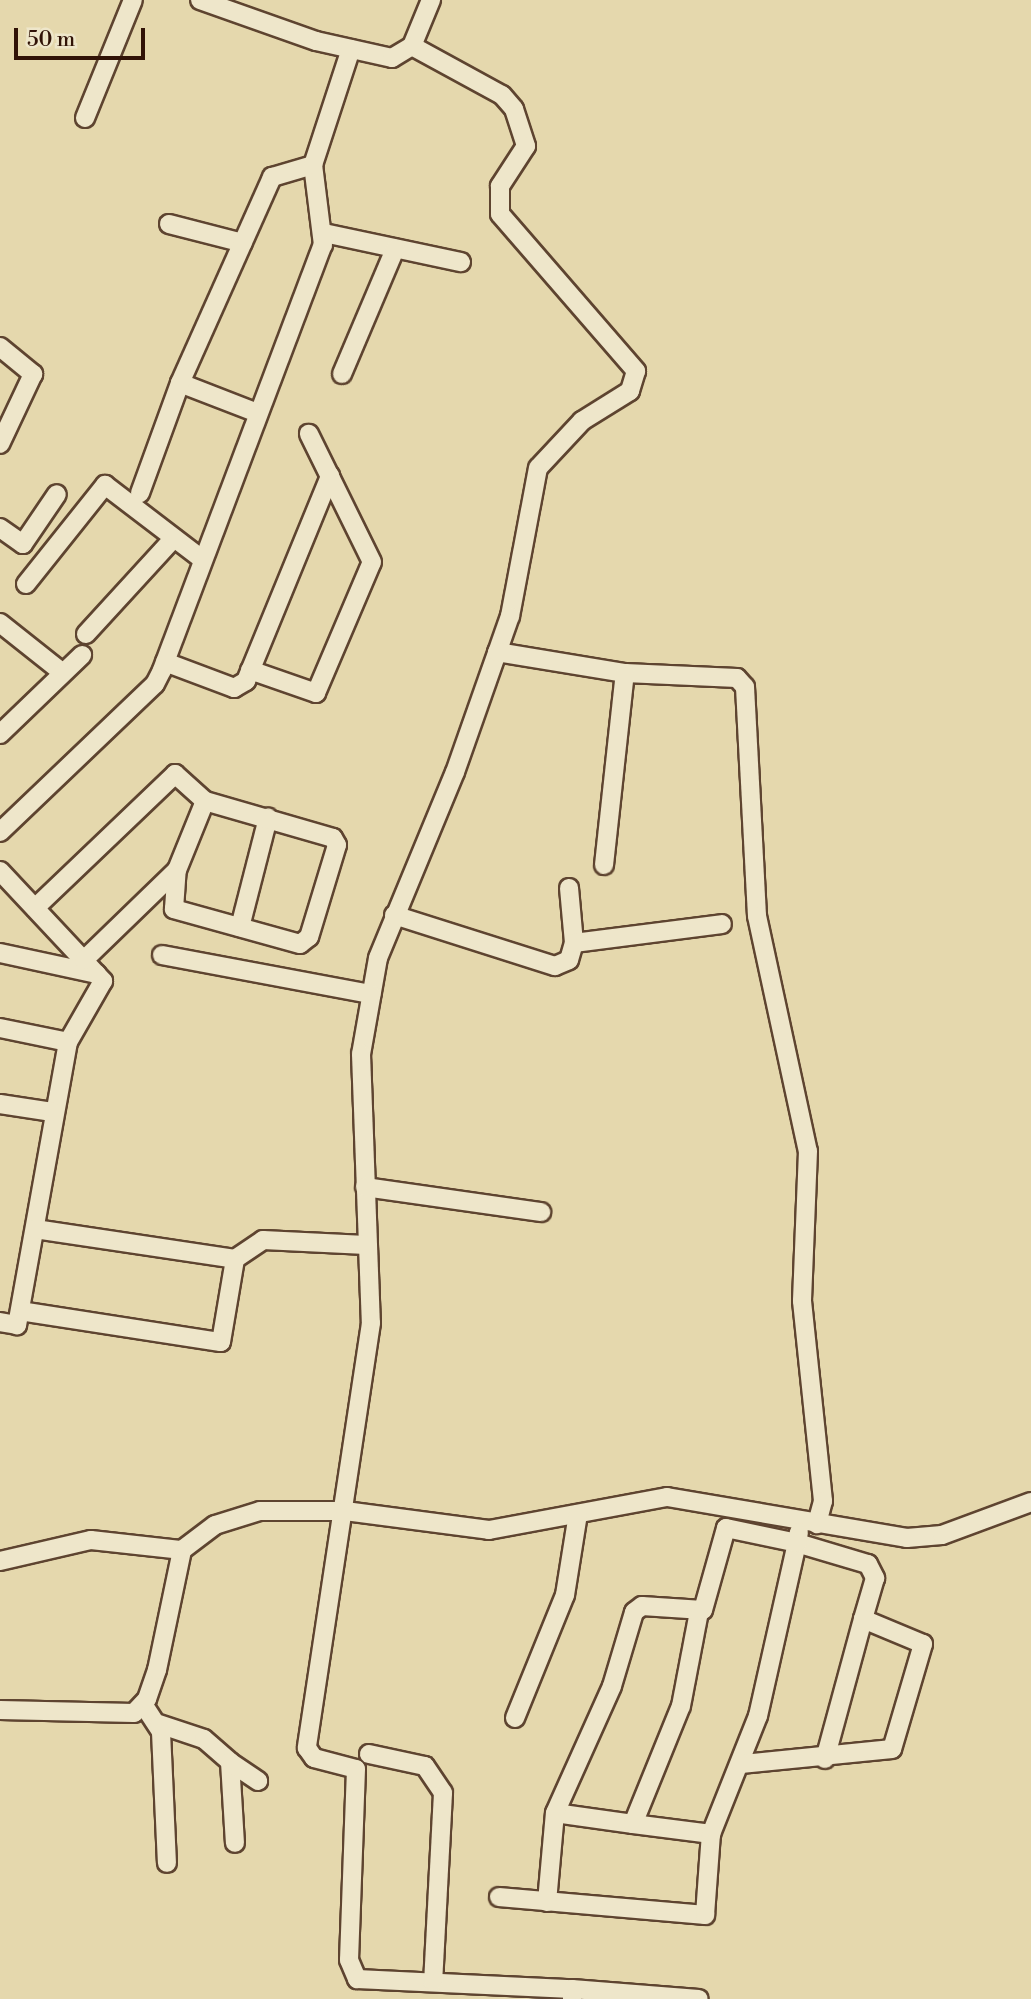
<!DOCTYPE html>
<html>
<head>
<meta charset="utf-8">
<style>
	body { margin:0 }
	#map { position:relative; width:1031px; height:1999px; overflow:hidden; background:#e5d8ad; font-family:"Libre Bodoni",serif }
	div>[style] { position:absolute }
	.roads { filter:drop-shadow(2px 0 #5e4430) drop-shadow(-2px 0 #5e4430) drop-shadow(0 2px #5e4430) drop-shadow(0 -2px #5e4430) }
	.minor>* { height:18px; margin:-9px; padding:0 9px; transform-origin:9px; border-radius:9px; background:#eee6ca }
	span { translate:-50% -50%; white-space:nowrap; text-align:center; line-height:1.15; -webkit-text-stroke:7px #eee6ca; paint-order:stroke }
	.scale { position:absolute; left:14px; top:28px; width:131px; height:32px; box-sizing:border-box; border:4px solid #311307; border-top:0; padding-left:9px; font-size:21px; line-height:24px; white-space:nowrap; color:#311307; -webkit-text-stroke:5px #eee6ca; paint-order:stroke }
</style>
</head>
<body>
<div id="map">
	<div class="roads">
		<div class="minor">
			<div style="left:200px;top:0;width:123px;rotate:19.5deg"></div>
			<div style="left:316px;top:41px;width:78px;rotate:12.6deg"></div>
			<div style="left:392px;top:58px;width:23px;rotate:-31deg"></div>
			<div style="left:412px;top:46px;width:50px;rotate:-67.6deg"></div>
			<div style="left:412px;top:46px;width:102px;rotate:28.6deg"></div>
			<div style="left:502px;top:95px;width:18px;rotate:49deg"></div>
			<div style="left:514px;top:109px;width:39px;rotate:72deg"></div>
			<div style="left:526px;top:146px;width:48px;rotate:123deg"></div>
			<div style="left:500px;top:186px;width:28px;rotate:90deg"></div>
			<div style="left:500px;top:214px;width:208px;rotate:49.1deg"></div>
			<div style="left:636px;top:371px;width:21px;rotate:107deg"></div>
			<div style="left:630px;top:391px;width:57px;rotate:148deg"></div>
			<div style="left:582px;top:421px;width:64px;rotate:133.1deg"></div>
			<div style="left:538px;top:468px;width:151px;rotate:100.7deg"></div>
			<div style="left:510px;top:616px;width:165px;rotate:109.4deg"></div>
			<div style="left:455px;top:772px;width:201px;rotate:112.5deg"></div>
			<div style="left:378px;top:958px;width:97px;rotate:100deg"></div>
			<div style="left:361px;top:1054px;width:269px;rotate:87.9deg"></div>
			<div style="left:371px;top:1323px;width:430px;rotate:98.6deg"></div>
			<div style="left:307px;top:1748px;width:12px;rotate:55deg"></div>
			<div style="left:314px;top:1758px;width:43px;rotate:14.7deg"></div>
			<div style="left:356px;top:1769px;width:191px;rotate:92.1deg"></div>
			<div style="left:349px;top:1960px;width:21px;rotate:67deg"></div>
			<div style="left:357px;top:1979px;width:215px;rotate:2.7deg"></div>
			<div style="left:572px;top:1989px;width:10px;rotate:90deg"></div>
			<div style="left:85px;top:118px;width:127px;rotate:-67.9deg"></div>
			<div style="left:169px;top:224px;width:76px;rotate:14.4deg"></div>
			<div style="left:324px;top:233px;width:140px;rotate:12deg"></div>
			<div style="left:0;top:347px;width:43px;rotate:39.3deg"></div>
			<div style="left:33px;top:374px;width:77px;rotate:115.2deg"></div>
			<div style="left:342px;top:374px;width:136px;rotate:-67deg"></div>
			<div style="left:180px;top:383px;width:80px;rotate:21.1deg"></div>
			<div style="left:140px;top:493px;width:117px;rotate:-70deg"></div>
			<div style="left:180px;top:383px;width:226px;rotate:-65.9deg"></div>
			<div style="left:272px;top:177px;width:43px;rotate:-16.3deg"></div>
			<div style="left:0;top:528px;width:28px;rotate:35deg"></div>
			<div style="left:23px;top:544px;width:60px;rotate:-55.8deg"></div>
			<div style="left:26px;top:584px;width:127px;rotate:-51.4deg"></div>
			<div style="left:105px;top:485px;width:123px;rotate:37.4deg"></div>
			<div style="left:0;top:623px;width:80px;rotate:38.4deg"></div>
			<div style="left:86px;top:634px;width:130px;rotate:-47.5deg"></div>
			<div style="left:497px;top:652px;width:130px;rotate:9.3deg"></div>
			<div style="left:625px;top:673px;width:112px;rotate:2.6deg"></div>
			<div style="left:737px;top:678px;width:12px;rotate:48deg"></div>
			<div style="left:745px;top:687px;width:229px;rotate:87deg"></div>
			<div style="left:757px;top:916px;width:240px;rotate:77.8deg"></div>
			<div style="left:808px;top:1151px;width:150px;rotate:92.3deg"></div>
			<div style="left:802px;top:1301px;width:201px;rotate:84deg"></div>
			<div style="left:823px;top:1501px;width:24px;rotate:105deg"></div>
			<div style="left:165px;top:662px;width:74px;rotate:20.6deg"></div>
			<div style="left:234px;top:688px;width:14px;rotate:-30deg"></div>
			<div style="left:246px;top:681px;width:222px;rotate:-67.7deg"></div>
			<div style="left:250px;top:670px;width:70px;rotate:19.2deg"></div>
			<div style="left:316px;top:693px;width:142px;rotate:-66.9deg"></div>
			<div style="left:372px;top:562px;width:143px;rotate:-116.2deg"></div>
			<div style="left:0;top:734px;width:114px;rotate:-43.9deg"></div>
			<div style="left:0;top:832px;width:214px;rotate:-43.7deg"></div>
			<div style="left:155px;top:684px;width:16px;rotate:-63deg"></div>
			<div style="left:162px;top:670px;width:454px;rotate:-69.3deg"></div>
			<div style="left:323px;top:245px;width:81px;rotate:-97.1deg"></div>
			<div style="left:313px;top:165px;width:122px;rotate:-71.9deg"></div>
			<div style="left:604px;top:865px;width:193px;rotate:-83.8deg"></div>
			<div style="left:0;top:871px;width:151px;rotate:46.9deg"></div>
			<div style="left:103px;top:981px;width:70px;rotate:119.8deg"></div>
			<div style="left:68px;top:1042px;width:288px;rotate:100.2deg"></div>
			<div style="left:17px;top:1325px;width:17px;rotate:-170deg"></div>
			<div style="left:569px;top:888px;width:55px;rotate:84.8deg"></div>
			<div style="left:35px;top:908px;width:194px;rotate:-43.7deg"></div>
			<div style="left:175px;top:774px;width:40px;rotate:42deg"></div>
			<div style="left:394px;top:915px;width:169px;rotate:17.6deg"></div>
			<div style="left:555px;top:966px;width:15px;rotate:-23deg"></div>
			<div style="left:569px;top:960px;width:18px;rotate:-74deg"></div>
			<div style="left:574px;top:943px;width:149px;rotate:-7.3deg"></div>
			<div style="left:240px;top:927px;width:113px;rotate:-75.6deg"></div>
			<div style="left:0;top:953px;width:99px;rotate:12.2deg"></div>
			<div style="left:162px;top:955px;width:213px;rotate:10.6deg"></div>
			<div style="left:84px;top:960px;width:129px;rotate:-44.1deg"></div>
			<div style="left:177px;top:870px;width:74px;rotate:-67.9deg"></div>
			<div style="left:205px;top:801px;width:133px;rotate:16.1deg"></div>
			<div style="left:333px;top:838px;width:8px;rotate:60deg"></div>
			<div style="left:337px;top:845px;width:96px;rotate:106.9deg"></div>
			<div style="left:309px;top:937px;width:11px;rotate:142deg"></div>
			<div style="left:300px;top:944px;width:131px;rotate:-164.5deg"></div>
			<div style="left:174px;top:909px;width:39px;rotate:-86deg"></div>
			<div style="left:0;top:1028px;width:69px;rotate:11.6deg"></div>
			<div style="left:0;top:1104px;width:53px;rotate:8.7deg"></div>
			<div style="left:365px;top:1187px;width:178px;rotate:8.1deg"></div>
			<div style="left:35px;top:1229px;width:202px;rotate:8.5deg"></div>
			<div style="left:235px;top:1259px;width:34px;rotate:-34deg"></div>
			<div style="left:263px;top:1240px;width:103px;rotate:2.8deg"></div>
			<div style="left:20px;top:1311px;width:203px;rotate:8.8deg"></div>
			<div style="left:221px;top:1342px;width:84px;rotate:-80.4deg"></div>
			<div style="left:0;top:1561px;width:93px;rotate:-13deg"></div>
			<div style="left:91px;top:1540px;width:92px;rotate:6.3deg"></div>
			<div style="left:143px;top:1704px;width:33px;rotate:57deg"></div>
			<div style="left:161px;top:1732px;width:131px;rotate:87.4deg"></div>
			<div style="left:0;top:1710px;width:134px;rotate:1.3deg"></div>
			<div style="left:134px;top:1713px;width:19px;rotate:-47deg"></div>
			<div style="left:147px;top:1699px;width:31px;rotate:-71deg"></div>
			<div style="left:157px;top:1670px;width:123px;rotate:-78.2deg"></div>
			<div style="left:182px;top:1550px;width:41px;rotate:-37.1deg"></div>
			<div style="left:215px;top:1525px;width:47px;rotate:-17.3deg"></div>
			<div style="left:260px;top:1511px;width:85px"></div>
			<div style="left:345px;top:1511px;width:145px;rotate:7.5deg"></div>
			<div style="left:489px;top:1530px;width:181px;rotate:-10.5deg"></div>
			<div style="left:667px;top:1497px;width:243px;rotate:9.7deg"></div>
			<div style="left:907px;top:1538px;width:35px;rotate:-5deg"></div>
			<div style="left:942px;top:1535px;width:95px;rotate:-20.3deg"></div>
			<div style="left:515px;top:1718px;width:133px;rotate:-67.9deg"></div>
			<div style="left:565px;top:1595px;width:82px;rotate:-80.9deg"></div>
			<div style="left:159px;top:1724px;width:47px;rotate:18.4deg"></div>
			<div style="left:204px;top:1739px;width:35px;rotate:41deg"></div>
			<div style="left:230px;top:1762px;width:81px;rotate:86.5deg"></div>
			<div style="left:369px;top:1754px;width:57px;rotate:12.1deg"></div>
			<div style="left:425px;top:1766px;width:32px;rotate:56deg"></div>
			<div style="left:443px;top:1793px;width:189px;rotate:93deg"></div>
			<div style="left:825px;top:1759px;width:145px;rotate:-74.8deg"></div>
			<div style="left:230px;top:1762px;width:34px;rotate:34deg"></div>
			<div style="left:555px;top:1813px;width:79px;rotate:8deg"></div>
			<div style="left:633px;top:1824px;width:127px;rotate:-67.9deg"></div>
			<div style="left:681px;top:1706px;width:96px;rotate:-79.2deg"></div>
			<div style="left:633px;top:1824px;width:79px;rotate:7.3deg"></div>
			<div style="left:499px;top:1897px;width:207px;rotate:5deg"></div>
			<div style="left:705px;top:1915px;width:81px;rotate:-85.8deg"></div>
			<div style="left:711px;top:1834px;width:127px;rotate:-68.3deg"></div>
			<div style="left:758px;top:1716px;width:177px;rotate:-77.3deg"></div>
			<div style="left:797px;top:1543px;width:74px;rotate:16.5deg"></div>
			<div style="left:868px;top:1564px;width:16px;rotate:63deg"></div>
			<div style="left:875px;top:1578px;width:43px;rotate:106.3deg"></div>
			<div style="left:863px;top:1619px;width:65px;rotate:22.6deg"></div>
			<div style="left:923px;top:1644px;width:109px;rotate:106.4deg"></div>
			<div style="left:892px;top:1749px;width:152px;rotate:174.3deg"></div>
			<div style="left:547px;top:1902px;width:89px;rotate:-84.9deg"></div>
			<div style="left:555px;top:1813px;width:139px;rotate:-65.8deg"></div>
			<div style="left:612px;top:1686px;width:77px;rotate:-73.4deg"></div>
			<div style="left:634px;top:1612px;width:10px;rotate:-37deg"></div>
			<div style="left:642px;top:1606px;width:61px;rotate:3.8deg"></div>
			<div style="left:703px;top:1610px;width:85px;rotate:-74.3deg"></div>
			<div style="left:726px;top:1528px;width:73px;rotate:11.9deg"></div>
			<div style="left:797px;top:1543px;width:11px;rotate:-80deg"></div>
			<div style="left:572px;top:1989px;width:127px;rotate:4.5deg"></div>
		</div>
	</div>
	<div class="scale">50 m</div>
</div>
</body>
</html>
